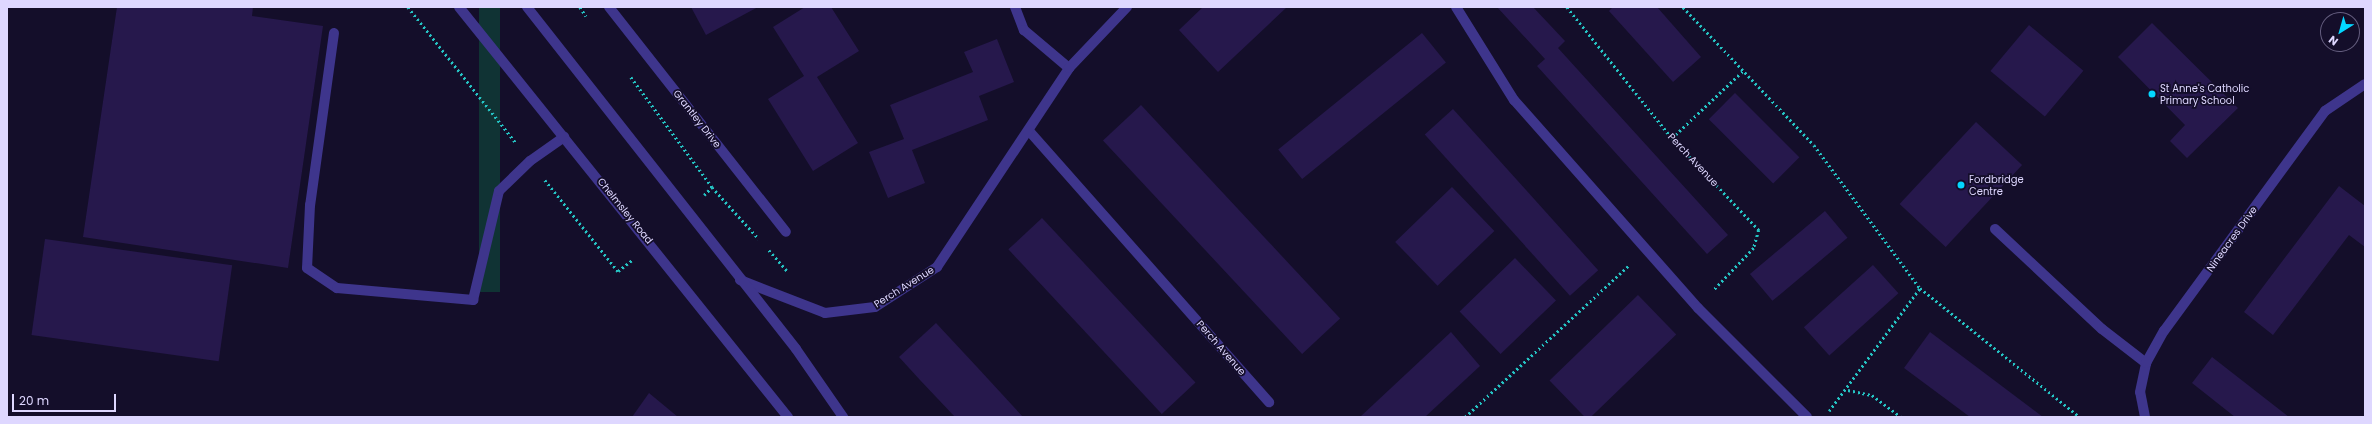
<!DOCTYPE html>
<html>
<head>
<meta charset="utf-8">
<style>
	body { margin:0 }
	#map { position:relative; width:2372px; height:424px; overflow:hidden; background:#140e2a; font-family:Poppins,sans-serif }
	div>[style] { position:absolute }
	.green>* { inset:0; background:#103334; transform-origin:0 0 }
	.building>* { inset:0; background:#26184c; transform-origin:0 0 }
	.path>* { height:2.5px; margin-top:-1.25px; transform-origin:0; background:repeating-linear-gradient(90deg,#25c4c4 0 2px,transparent 0 5px) }
	.service>* { height:10px; margin:-5px; padding:0 5px; transform-origin:5px; border-radius:5px; background:#3e358c }
	.minor>* { height:10px; margin:-5px; padding:0 5px; transform-origin:5px; border-radius:5px; background:#3e358c }
	.tertiary>* { height:10px; margin:-5px; padding:0 5px; transform-origin:5px; border-radius:5px; background:#3e358c }
	.dots>* { width:11px; height:11px; translate:-50% -50%; box-sizing:border-box; border:2px solid #140e2a; border-radius:50% }
	span { translate:-50% -50%; white-space:nowrap; text-align:center; line-height:1.15; -webkit-text-stroke:3.5px #140e2a; paint-order:stroke }
	.poi-label { font-size:10px; color:#ded7ff }
	.left { translate:0 -50%; text-align:left }
	.street-label { font-size:10px; color:#ded7ff }
	.frame { position:absolute; inset:0; border:8px solid #ded7ff; pointer-events:none }
	.north { position:absolute; left:2320px; top:12px; width:40px; height:40px; box-sizing:border-box; background:#140e2a; border:1px solid #655e7f; border-radius:50%; rotate:217deg; font-size:11px; font-weight:700; line-height:16px; text-align:center; color:#ded7ff }
	.north::after { content:''; display:block; margin:auto; width:14px; height:18px; background:#03d6ff; clip-path:polygon(50% 0,100% 100%,50% 72%,0 100%) }
	.scale { position:absolute; left:12px; top:394px; width:104px; height:18px; box-sizing:border-box; border:2px solid #ded7ff; border-top:0; padding-left:5px; font-size:12px; line-height:14px; white-space:nowrap; color:#ded7ff; -webkit-text-stroke:3px #140e2a; paint-order:stroke }
</style>
</head>
<body>
<div id="map">
	<div class="green">
		<div style="left:479px;top:7px;width:21px;height:285px"></div>
	</div>
	<div class="building">
		<div style="clip-path:polygon(117px 7px,253px 7px,252px 16px,323px 26px,288px 268px,83px 237px)"></div>
		<div style="clip-path:polygon(691px 7px,758px 7px,706px 35px)"></div>
		<div style="clip-path:polygon(805px 7px,831px 7px,859px 51px,817px 77px,858px 143px,813px 171px,768px 99px,804px 76px,773px 27px)"></div>
		<div style="clip-path:polygon(1203px 7px,1287px 7px,1218px 72px,1179px 30px)"></div>
		<div style="clip-path:polygon(1497px 7px,1533px 7px,1565px 41px,1558px 48px,1728px 235px,1707px 254px,1537px 66px,1545px 59px)"></div>
		<div style="clip-path:polygon(1613px 7px,1657px 7px,1701px 57px,1673px 82px,1609px 11px)"></div>
		<div style="clip-path:polygon(2152px 23px,2238px 108px,2187px 158px,2170px 141px,2185px 125px,2118px 57px)"></div>
		<div style="left:2029px;top:25px;width:71px;height:60px;rotate:40deg"></div>
		<div style="left:1422px;top:33px;width:38px;height:185px;rotate:51deg"></div>
		<div style="clip-path:polygon(997px 39px,1014px 82px,979px 96px,988px 120px,912px 150px,925px 183px,888px 198px,869px 152px,904px 139px,890px 105px,973px 72px,964px 52px)"></div>
		<div style="left:1735px;top:93px;width:91px;height:37px;rotate:45deg"></div>
		<div style="left:1141px;top:105px;width:292px;height:52px;rotate:47deg"></div>
		<div style="left:1453px;top:109px;width:217px;height:38px;rotate:48deg"></div>
		<div style="left:1976px;top:122px;width:63px;height:112px;rotate:43deg"></div>
		<div style="clip-path:polygon(2339px 186px,2365px 206px,2365px 247px,2349px 235px,2273px 335px,2244px 312px)"></div>
		<div style="left:1452px;top:187px;width:61px;height:79px;rotate:46deg"></div>
		<div style="left:1825px;top:211px;width:35px;height:98px;rotate:50deg"></div>
		<div style="left:1042px;top:218px;width:225px;height:46px;rotate:47deg"></div>
		<div style="left:45px;top:239px;width:189px;height:97px;rotate:8deg"></div>
		<div style="left:1515px;top:258px;width:59px;height:77px;rotate:46deg"></div>
		<div style="left:1873px;top:265px;width:38px;height:93px;rotate:48deg"></div>
		<div style="left:1638px;top:295px;width:55px;height:123px;rotate:46deg"></div>
		<div style="clip-path:polygon(936px 323px,977px 367px,1023px 417px,955px 417px,920px 380px,899px 357px)"></div>
		<div style="clip-path:polygon(1451px 332px,1480px 366px,1425px 417px,1360px 417px)"></div>
		<div style="clip-path:polygon(1930px 332px,2043px 417px,1970px 417px,1904px 368px)"></div>
		<div style="clip-path:polygon(2212px 357px,2289px 417px,2235px 417px,2192px 383px)"></div>
		<div style="clip-path:polygon(649px 393px,678px 417px,632px 417px)"></div>
	</div>
	<div class="path">
		<div style="left:408px;top:7px;width:174px;rotate:51.5deg"></div>
		<div style="left:580px;top:7px;width:11px;rotate:56deg"></div>
		<div style="left:1567px;top:7px;width:168px;rotate:51.3deg"></div>
		<div style="left:1672px;top:138px;width:127px;rotate:46.6deg"></div>
		<div style="left:1759px;top:230px;width:19px;rotate:106deg"></div>
		<div style="left:1754px;top:248px;width:58px;rotate:133.6deg"></div>
		<div style="left:1683px;top:7px;width:190px;rotate:46.5deg"></div>
		<div style="left:1814px;top:145px;width:178px;rotate:53.5deg"></div>
		<div style="left:1920px;top:288px;width:206px;rotate:38.9deg"></div>
		<div style="left:631px;top:77px;width:137px;rotate:53.6deg"></div>
		<div style="left:712px;top:187px;width:70px;rotate:47.9deg"></div>
		<div style="left:1672px;top:138px;width:99px;rotate:-43.4deg"></div>
		<div style="left:545px;top:180px;width:117px;rotate:51.3deg"></div>
		<div style="left:618px;top:271px;width:18px;rotate:-38deg"></div>
		<div style="left:704px;top:195px;width:11px;rotate:-45deg"></div>
		<div style="left:769px;top:250px;width:29px;rotate:49deg"></div>
		<div style="left:1848px;top:390px;width:25px;rotate:12deg"></div>
		<div style="left:1872px;top:395px;width:36px;rotate:37deg"></div>
		<div style="left:1829px;top:411px;width:153px;rotate:-53.5deg"></div>
		<div style="left:1465px;top:417px;width:224px;rotate:-42.8deg"></div>
	</div>
	<div class="service">
		<div style="left:1015px;top:7px;width:25px;rotate:69deg"></div>
		<div style="left:1024px;top:30px;width:59px;rotate:40.2deg"></div>
		<div style="left:334px;top:33px;width:174px;rotate:97.9deg"></div>
		<div style="left:310px;top:205px;width:63px;rotate:92.7deg"></div>
		<div style="left:307px;top:268px;width:36px;rotate:34deg"></div>
		<div style="left:337px;top:288px;width:137px;rotate:5deg"></div>
		<div style="left:473px;top:300px;width:112px;rotate:-76.6deg"></div>
		<div style="left:499px;top:191px;width:43px;rotate:-44.1deg"></div>
		<div style="left:530px;top:161px;width:42px;rotate:-35.2deg"></div>
		<div style="left:1995px;top:229px;width:146px;rotate:43.1deg"></div>
		<div style="left:2102px;top:329px;width:56px;rotate:37.7deg"></div>
	</div>
	<div class="minor">
		<div style="left:609px;top:7px;width:286px;rotate:51.8deg"></div>
		<div style="left:1456px;top:7px;width:110px;rotate:58.1deg"></div>
		<div style="left:1514px;top:100px;width:278px;rotate:48.5deg"></div>
		<div style="left:1698px;top:308px;width:154px;rotate:45deg"></div>
		<div style="left:1030px;top:132px;width:361px;rotate:48.5deg"></div>
		<div style="left:740px;top:280px;width:91px;rotate:21.2deg"></div>
		<div style="left:825px;top:313px;width:50px;rotate:-6.8deg"></div>
		<div style="left:875px;top:307px;width:74px;rotate:-32.8deg"></div>
		<div style="left:937px;top:267px;width:239px;rotate:-56.4deg"></div>
		<div style="left:1069px;top:68px;width:84px;rotate:-46.4deg"></div>
		<div style="left:2145px;top:417px;width:25px;rotate:-101deg"></div>
		<div style="left:2140px;top:392px;width:30px;rotate:-78deg"></div>
		<div style="left:2146px;top:363px;width:37px;rotate:-61deg"></div>
		<div style="left:2164px;top:331px;width:273px;rotate:-53.8deg"></div>
		<div style="left:2325px;top:111px;width:48px;rotate:-34deg"></div>
	</div>
	<div class="tertiary">
		<div style="left:459px;top:7px;width:526px;rotate:51.26deg"></div>
		<div style="left:527px;top:7px;width:435px;rotate:51.8deg"></div>
		<div style="left:796px;top:349px;width:83px;rotate:55.3deg"></div>
	</div>
	<div class="dots">
		<div style="left:2152px;top:94px;background:#03d6ff"></div>
		<div style="left:1961px;top:185px;background:#03d6ff"></div>
	</div>
	<div class="poi-label">
		<span class="left" style="left:2160px;top:94px">St Anne's Catholic<br>Primary School</span>
		<span class="left" style="left:1969px;top:185px">Fordbridge<br>Centre</span>
	</div>
	<div class="street-label">
		<span style="left:697px;top:119px;rotate:52deg">Grantley Drive</span>
		<span style="left:1693px;top:160px;rotate:47deg">Perch Avenue</span>
		<span style="left:625px;top:211px;rotate:51deg">Chelmsley Road</span>
		<span style="left:2232px;top:239px;rotate:-54deg">Nineacres Drive</span>
		<span style="left:904px;top:287px;rotate:-32deg">Perch Avenue</span>
		<span style="left:1221px;top:348px;rotate:49deg">Perch Avenue</span>
	</div>
	<div class="frame"></div>
	<div class="north">N</div>
	<div class="scale">20 m</div>
</div>
</body>
</html>
